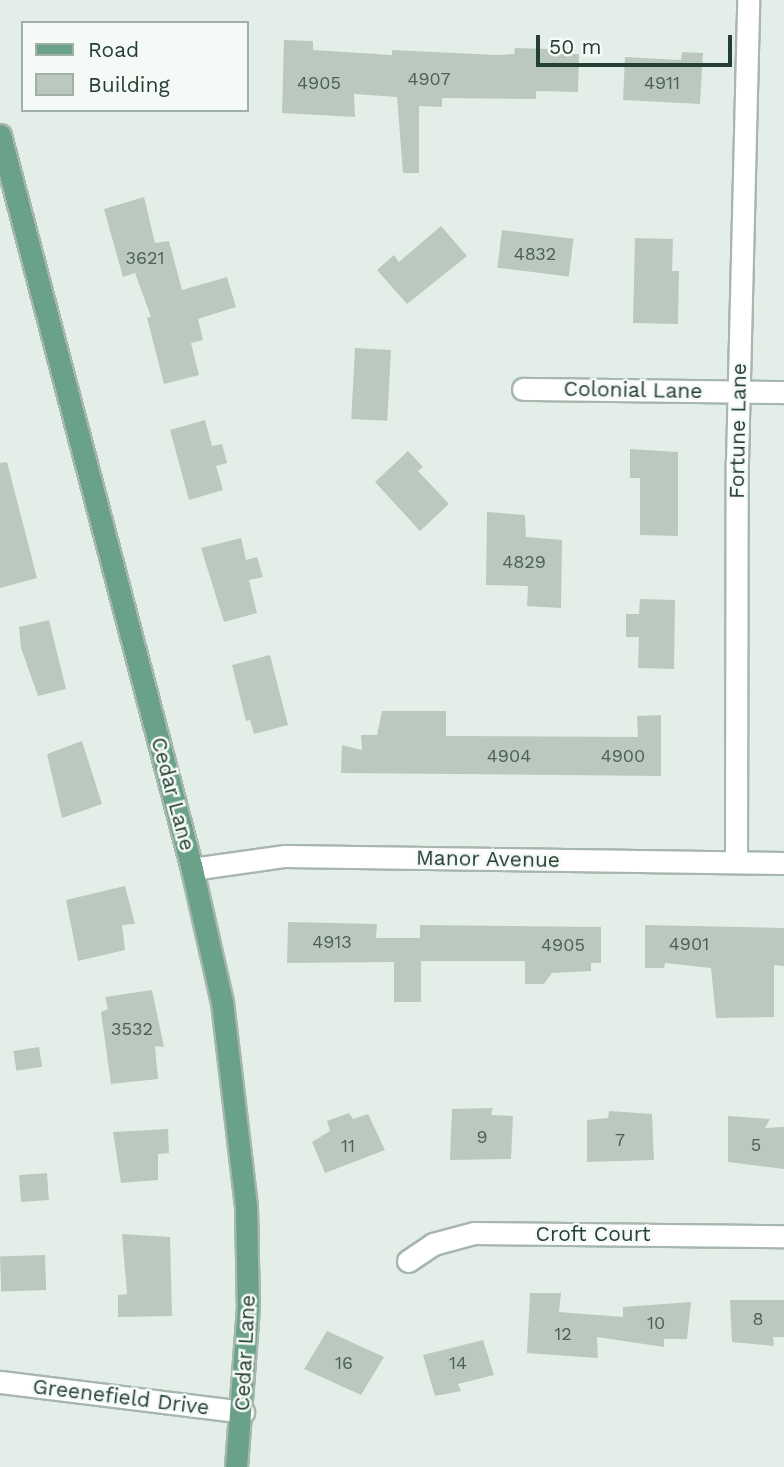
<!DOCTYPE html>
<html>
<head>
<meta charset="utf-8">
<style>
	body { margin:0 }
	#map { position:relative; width:784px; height:1467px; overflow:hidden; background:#e4eee8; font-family:"Work Sans",sans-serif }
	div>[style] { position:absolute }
	.building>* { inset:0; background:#bac8c0; transform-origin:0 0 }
	.roads { filter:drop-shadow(2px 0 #a7b6ae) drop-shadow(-2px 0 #a7b6ae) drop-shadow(0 2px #a7b6ae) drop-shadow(0 -2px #a7b6ae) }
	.minor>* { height:21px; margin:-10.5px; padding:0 10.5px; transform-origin:10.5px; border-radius:10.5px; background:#fff }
	.major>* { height:21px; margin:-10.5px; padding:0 10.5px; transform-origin:10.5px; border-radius:10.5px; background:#6aa289 }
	span { translate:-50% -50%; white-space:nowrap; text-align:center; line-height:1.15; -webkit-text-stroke:5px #f5faf7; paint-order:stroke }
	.number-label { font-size:18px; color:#4a6156 }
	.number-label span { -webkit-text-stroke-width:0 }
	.street-label { font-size:21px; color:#243f33 }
	.legend { position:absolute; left:21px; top:21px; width:228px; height:91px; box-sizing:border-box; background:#f5faf7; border:2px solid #a1afa9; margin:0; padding:9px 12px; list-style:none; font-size:21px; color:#243f33 }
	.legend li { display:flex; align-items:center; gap:14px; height:35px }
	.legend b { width:35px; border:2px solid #a1afa9 }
	.scale { position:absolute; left:536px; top:35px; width:196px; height:32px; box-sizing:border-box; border:4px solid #243f33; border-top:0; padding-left:9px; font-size:21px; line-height:24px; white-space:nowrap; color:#243f33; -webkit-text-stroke:5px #f5faf7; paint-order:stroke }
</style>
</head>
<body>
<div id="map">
	<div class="building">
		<div style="clip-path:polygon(284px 40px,313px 41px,313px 50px,392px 55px,392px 50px,496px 55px,514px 54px,515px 48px,549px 49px,549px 54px,579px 54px,578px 92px,536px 91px,536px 99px,442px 98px,442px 107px,419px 106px,419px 173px,403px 173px,397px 97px,354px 94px,355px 117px,282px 113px)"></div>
		<div style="clip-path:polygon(682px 52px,703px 53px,700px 104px,623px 100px,625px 57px,681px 60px)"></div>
		<div style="clip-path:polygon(144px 197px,155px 243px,169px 241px,182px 290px,227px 277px,236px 307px,198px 319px,203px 340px,191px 343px,199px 375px,164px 384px,147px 318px,151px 317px,135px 273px,123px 277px,104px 209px)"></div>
		<div style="clip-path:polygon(441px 226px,467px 256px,407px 304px,377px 270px,394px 255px,399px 262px)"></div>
		<div style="left:502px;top:230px;width:72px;height:38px;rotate:7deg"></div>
		<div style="clip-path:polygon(635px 238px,673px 239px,672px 271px,679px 271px,678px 324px,633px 323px)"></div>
		<div style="left:355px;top:348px;width:36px;height:71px;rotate:3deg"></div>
		<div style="clip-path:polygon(205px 420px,212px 446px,222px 444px,227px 463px,216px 466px,223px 490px,189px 500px,170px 430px)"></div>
		<div style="clip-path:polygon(630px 449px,678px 452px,678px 536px,640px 535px,640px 478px,630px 478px)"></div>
		<div style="clip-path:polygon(408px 451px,423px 467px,418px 471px,449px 504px,420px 531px,375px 482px)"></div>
		<div style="clip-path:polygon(7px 462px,37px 578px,0 588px,0 463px)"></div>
		<div style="clip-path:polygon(487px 512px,525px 515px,526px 537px,562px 540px,561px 608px,527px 606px,528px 586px,486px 585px)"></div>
		<div style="clip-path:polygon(241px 538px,246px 560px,257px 557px,263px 577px,249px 580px,257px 613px,224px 622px,201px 548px)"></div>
		<div style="clip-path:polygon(640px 599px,675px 600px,674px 669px,638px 668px,639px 637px,626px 637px,626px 614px,639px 614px)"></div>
		<div style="clip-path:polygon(49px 620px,66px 689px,38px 696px,21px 648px,19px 627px)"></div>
		<div style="clip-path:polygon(270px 655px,288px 725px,254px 734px,250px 720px,246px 721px,232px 665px)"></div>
		<div style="clip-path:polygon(382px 711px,446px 711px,446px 736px,638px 737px,637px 716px,661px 715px,661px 776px,341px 773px,342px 745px,362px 750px,361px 735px,377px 735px)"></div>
		<div style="clip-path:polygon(82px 741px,102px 804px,62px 818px,47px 754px)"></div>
		<div style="clip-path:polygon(125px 886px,135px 924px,122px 925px,125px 950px,78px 961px,66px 900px)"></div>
		<div style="clip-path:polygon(288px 922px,377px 924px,376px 938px,420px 938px,420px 925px,601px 927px,601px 963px,591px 963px,591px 971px,552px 973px,544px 984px,525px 984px,525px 961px,421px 961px,421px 1002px,394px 1002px,394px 962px,287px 963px)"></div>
		<div style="clip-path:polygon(645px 925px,784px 928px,784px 966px,774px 965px,774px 1017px,716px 1018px,711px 968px,665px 963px,664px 968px,645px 968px)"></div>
		<div style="clip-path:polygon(152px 990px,164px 1047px,155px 1046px,158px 1079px,111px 1084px,101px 1012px,108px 1009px,105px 997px)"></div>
		<div style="left:39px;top:1047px;width:20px;height:26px;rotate:81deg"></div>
		<div style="clip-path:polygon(493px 1108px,491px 1115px,513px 1116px,511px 1159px,450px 1160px,452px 1109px)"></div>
		<div style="clip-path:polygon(609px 1111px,652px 1114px,654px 1160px,587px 1162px,587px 1120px,608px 1118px)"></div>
		<div style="clip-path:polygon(349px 1113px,353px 1119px,368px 1114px,385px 1150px,325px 1173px,312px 1142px,330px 1131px,327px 1121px)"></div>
		<div style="clip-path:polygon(728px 1116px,770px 1119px,765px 1128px,784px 1127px,784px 1169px,728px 1162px)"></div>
		<div style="clip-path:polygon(168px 1129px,169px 1153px,158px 1154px,158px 1180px,121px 1183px,113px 1132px)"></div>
		<div style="left:47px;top:1173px;width:27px;height:28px;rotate:86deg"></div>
		<div style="clip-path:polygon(122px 1234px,170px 1237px,172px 1316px,118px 1317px,118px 1295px,127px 1294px)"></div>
		<div style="left:45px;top:1255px;width:35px;height:45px;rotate:88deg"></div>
		<div style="clip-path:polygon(530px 1293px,561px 1293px,559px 1312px,623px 1317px,623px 1307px,691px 1302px,687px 1339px,664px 1339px,664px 1347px,597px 1337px,598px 1358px,527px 1353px)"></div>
		<div style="clip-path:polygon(730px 1300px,784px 1300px,784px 1337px,773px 1337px,774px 1346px,732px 1342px)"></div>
		<div style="clip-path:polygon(327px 1331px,384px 1357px,361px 1395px,304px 1369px)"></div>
		<div style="clip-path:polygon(483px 1340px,494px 1375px,458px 1384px,461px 1391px,435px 1396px,423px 1355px)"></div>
	</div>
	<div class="roads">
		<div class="minor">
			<div style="left:523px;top:389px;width:261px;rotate:0.7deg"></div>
			<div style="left:736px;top:862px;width:401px;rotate:-89.9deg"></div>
			<div style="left:737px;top:461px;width:461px;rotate:-88.6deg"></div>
			<div style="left:192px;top:869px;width:94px;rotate:-8deg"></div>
			<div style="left:285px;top:856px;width:499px;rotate:0.8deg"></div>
			<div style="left:408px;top:1261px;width:30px;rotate:-34deg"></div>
			<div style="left:433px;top:1244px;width:42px;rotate:-15deg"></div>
			<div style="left:474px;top:1233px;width:310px;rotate:0.6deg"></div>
			<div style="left:0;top:1382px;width:245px;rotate:7deg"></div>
		</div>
		<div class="major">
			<div style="left:0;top:135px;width:759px;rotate:75.34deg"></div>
			<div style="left:192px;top:869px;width:136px;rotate:77.3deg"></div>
			<div style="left:222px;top:1002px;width:206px;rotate:83.3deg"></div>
			<div style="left:246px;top:1207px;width:100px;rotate:88.9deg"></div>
			<div style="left:248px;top:1307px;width:160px;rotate:94.3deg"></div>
		</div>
	</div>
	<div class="number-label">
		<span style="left:429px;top:79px">4907</span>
		<span style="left:319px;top:83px">4905</span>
		<span style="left:662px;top:83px">4911</span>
		<span style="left:535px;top:254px">4832</span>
		<span style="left:145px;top:258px">3621</span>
		<span style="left:524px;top:562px">4829</span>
		<span style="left:509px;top:756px">4904</span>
		<span style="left:623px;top:756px">4900</span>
		<span style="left:332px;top:942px">4913</span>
		<span style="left:689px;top:944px">4901</span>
		<span style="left:563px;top:945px">4905</span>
		<span style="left:132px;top:1029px">3532</span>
		<span style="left:482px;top:1137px">9</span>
		<span style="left:620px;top:1140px">7</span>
		<span style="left:756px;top:1145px">5</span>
		<span style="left:348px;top:1146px">11</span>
		<span style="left:758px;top:1319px">8</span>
		<span style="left:656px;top:1323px">10</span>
		<span style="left:563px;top:1334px">12</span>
		<span style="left:344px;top:1363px">16</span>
		<span style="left:458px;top:1363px">14</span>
	</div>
	<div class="street-label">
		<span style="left:633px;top:390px;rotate:1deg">Colonial Lane</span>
		<span style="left:738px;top:431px;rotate:-89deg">Fortune Lane</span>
		<span style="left:173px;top:794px;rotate:75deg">Cedar Lane</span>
		<span style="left:488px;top:859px;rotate:1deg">Manor Avenue</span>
		<span style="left:593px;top:1234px">Croft Court</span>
		<span style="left:245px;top:1353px;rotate:-87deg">Cedar Lane</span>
		<span style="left:121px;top:1397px;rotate:7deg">Greenefield Drive</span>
	</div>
	<ul class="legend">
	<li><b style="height:9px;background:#6aa289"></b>Road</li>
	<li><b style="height:19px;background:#bac8c0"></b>Building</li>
	</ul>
	<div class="scale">50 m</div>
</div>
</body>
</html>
